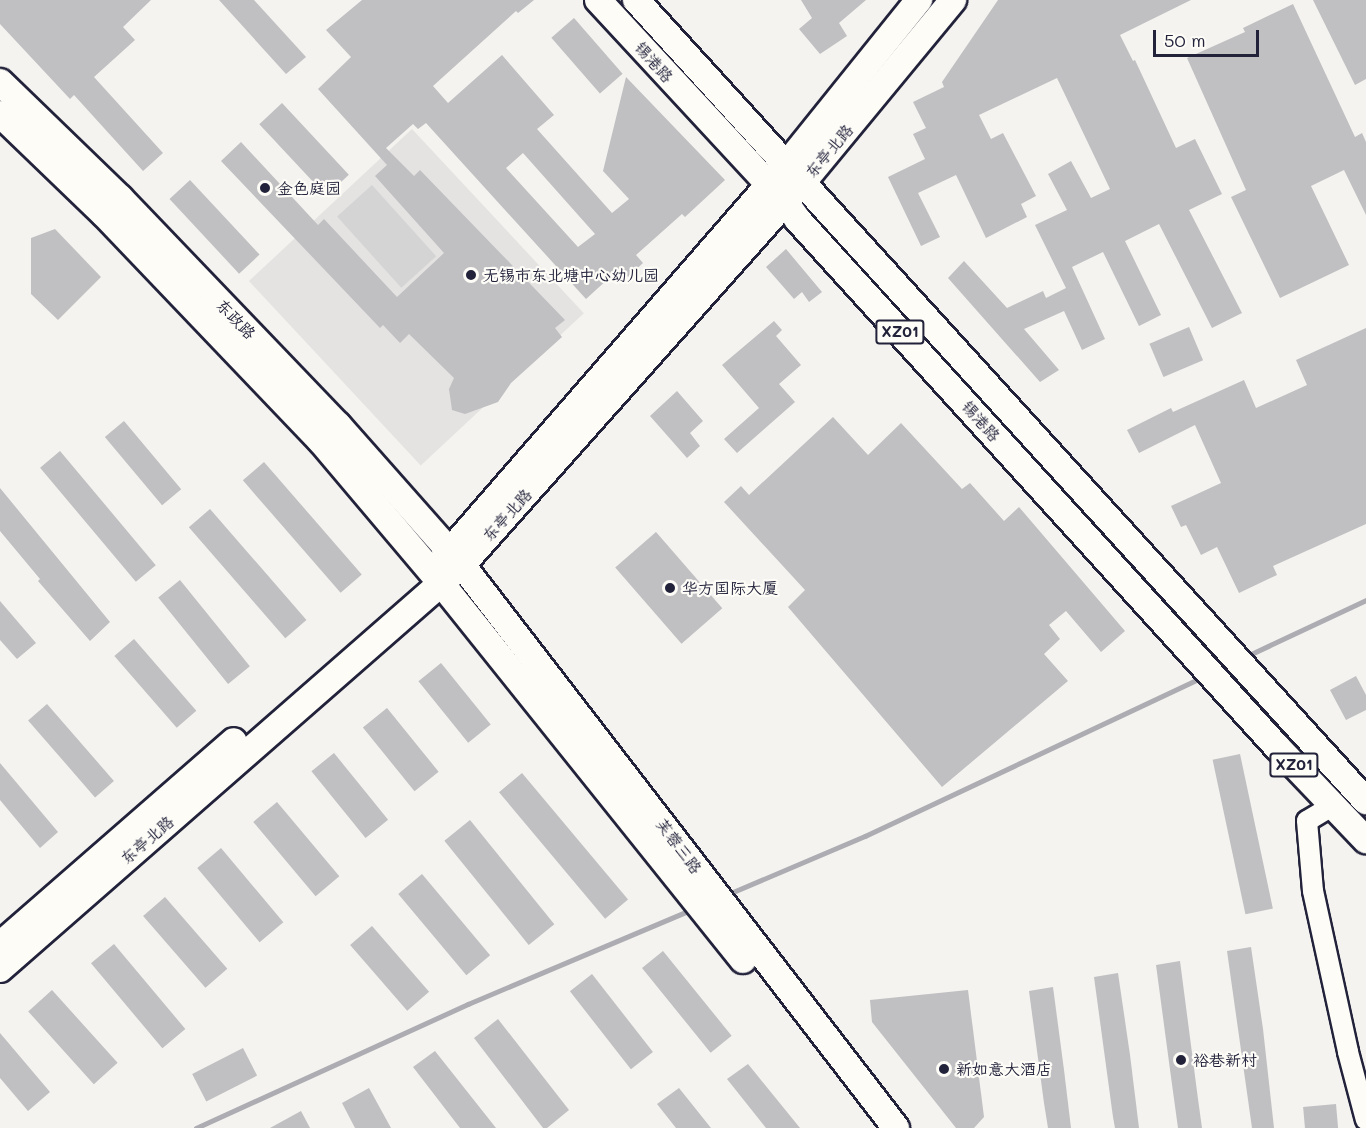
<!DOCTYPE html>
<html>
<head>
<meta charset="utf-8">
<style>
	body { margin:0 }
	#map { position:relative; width:1366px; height:1128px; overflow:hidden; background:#f4f3ef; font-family:Mali,"LXGW WenKai TC",sans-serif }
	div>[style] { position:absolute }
	.built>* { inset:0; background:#e4e3e2; transform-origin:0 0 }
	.green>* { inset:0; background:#d5d4d5; transform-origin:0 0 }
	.stream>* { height:4.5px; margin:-2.25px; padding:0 2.25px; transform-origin:2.25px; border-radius:2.25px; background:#acacb2 }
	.building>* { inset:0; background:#c0bfc2; transform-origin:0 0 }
	.roads { filter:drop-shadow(2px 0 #22223b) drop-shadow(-2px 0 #22223b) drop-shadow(0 2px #22223b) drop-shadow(0 -2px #22223b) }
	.minor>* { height:20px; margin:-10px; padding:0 10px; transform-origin:10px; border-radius:10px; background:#fdfcf7 }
	.major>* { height:26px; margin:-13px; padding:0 13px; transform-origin:13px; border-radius:13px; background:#fdfcf7 }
	.dots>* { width:16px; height:16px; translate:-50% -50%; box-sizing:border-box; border:3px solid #fdfcf7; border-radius:50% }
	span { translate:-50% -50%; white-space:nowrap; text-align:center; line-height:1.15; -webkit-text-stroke:4.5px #fdfcf7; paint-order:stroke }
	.shield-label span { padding:2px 4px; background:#fdfcf7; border:2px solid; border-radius:4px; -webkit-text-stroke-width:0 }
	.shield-label { font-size:15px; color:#22223b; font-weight:700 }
	.street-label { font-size:16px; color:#22223b }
	.poi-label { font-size:16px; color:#22223b }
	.left { translate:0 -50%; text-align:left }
	.scale { position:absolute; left:1153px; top:30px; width:106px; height:27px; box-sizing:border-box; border:3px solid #22223b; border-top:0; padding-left:8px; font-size:18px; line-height:21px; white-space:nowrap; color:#22223b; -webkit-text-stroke:4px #fdfcf7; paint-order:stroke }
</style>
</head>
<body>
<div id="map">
	<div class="built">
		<div style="left:412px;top:129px;width:252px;height:223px;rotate:47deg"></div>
	</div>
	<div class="green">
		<div style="left:372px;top:185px;width:96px;height:47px;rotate:48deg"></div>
	</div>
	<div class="stream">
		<div style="left:1247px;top:656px;width:132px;rotate:-25.2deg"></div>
		<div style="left:726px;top:895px;width:151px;rotate:-23deg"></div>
		<div style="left:865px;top:836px;width:371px;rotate:-25.2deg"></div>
		<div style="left:196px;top:1128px;width:299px;rotate:-24.5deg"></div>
		<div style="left:468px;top:1004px;width:242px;rotate:-22.9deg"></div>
	</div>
	<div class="building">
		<div style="clip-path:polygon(0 0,151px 0,123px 27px,135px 40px,94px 77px,163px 153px,143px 171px,74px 95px,70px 99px,0 24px)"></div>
		<div style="clip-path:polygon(219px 0,254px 0,306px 57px,286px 74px)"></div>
		<div style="clip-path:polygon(evenodd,362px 0,534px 0,518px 13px,516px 11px,433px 86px,448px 103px,502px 55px,554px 115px,537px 129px,612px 213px,629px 199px,603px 171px,626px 77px,725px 180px,685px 217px,682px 214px,636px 255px,643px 263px,628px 277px,620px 268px,586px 299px,426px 123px,418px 129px,413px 124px,386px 148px,414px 176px,420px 170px,565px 320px,555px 328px,562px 337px,511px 383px,498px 402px,465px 414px,452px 410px,449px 389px,454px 378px,409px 334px,400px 343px,383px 325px,380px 328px,221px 161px,241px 142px,318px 225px,324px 219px,397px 297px,444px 253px,375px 176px,387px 165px,318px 89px,351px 57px,326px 30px,362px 0,523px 153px,595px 234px,578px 247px,506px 168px,523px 153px)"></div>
		<div style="clip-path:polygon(801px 0,866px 0,839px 23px,847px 36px,820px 54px,799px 29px,812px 18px)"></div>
		<div style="clip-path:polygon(998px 0,1191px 0,1120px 35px,1133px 61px,1135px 60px,1176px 148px,1195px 139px,1222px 194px,1189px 210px,1242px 313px,1212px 328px,1159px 224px,1125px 241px,1161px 315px,1139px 326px,1103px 252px,1072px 267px,1105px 339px,1082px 350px,1064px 311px,1024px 329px,1059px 370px,1040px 382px,948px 278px,964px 261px,1007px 308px,1043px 291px,1046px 298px,1066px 288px,1035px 225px,1067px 210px,1048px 174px,1071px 161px,1091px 198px,1110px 189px,1057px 78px,979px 115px,991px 139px,1003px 133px,1036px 196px,1021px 204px,1027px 217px,986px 238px,956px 175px,918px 193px,940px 237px,921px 246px,888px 177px,925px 159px,913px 134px,926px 128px,913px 102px,944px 87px,942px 82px)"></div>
		<div style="clip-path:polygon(1313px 0,1366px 0,1366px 79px,1355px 85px)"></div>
		<div style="clip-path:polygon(1293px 4px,1355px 137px,1362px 133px,1366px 142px,1366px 215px,1344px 170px,1311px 186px,1349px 265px,1280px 298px,1231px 197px,1246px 190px,1187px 58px,1245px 32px,1243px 28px)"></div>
		<div style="left:574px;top:18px;width:74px;height:30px;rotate:49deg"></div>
		<div style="left:282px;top:103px;width:98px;height:31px;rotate:47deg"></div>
		<div style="left:190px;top:180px;width:102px;height:28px;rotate:47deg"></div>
		<div style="clip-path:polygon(55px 229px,101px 277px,58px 320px,31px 294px,31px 238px)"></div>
		<div style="clip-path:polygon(786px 249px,822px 292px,809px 302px,802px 292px,794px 299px,766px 267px)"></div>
		<div style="clip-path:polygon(774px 321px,782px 330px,776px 336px,801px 365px,779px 384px,795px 402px,737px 453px,724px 439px,759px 408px,722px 365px)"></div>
		<div style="left:1189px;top:327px;width:36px;height:43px;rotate:67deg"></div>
		<div style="clip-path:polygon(1366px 328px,1366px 524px,1273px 566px,1277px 575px,1239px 593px,1217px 547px,1201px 555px,1186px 525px,1181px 527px,1171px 506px,1221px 483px,1195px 425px,1139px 453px,1127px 430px,1171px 408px,1173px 412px,1244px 380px,1256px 408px,1307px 385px,1296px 360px)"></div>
		<div style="clip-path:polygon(677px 391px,703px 421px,690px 433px,700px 446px,687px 458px,650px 416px)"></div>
		<div style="clip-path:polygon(833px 417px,868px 455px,901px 423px,962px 489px,970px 483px,1004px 521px,1019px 507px,1125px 631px,1101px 652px,1066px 611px,1049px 625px,1060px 639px,1044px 654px,1068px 681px,942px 787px,788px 607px,805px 590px,724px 502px,741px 486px,749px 495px)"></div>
		<div style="left:124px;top:421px;width:89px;height:25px;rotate:50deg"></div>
		<div style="left:60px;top:451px;width:149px;height:26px;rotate:50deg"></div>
		<div style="left:264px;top:462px;width:149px;height:28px;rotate:49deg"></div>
		<div style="clip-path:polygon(0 488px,110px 622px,90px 641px,38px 581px,40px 579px,0 531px)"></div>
		<div style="left:210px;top:509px;width:147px;height:28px;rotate:49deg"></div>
		<div style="left:656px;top:532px;width:101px;height:54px;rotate:49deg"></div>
		<div style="left:180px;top:580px;width:111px;height:28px;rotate:51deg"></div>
		<div style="clip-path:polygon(0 601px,36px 643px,17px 659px,0 640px)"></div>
		<div style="left:134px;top:639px;width:95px;height:26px;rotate:49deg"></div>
		<div style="left:441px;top:663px;width:79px;height:29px;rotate:51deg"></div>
		<div style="clip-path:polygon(1356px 676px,1366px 695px,1366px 710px,1346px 720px,1330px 690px)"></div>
		<div style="left:47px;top:704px;width:102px;height:25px;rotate:49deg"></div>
		<div style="left:387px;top:708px;width:82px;height:31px;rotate:51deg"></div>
		<div style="left:334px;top:753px;width:86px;height:29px;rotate:51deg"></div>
		<div style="left:1240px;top:754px;width:158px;height:28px;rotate:78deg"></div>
		<div style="clip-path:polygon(0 763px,58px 832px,40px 848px,0 800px)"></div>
		<div style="left:522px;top:773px;width:165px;height:30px;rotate:50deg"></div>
		<div style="left:277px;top:802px;width:97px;height:31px;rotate:50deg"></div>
		<div style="left:470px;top:820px;width:134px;height:33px;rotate:51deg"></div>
		<div style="left:221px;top:848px;width:97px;height:31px;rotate:50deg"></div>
		<div style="left:422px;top:874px;width:106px;height:31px;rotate:50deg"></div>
		<div style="left:165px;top:897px;width:95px;height:29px;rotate:49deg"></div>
		<div style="left:372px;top:926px;width:87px;height:29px;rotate:49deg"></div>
		<div style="left:114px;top:944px;width:111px;height:30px;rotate:50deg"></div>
		<div style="clip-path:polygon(1251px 947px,1263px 1029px,1274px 1128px,1252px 1128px,1227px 951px)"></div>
		<div style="left:663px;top:951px;width:109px;height:27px;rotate:51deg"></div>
		<div style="clip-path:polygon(1180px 961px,1198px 1099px,1202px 1128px,1178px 1128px,1171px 1077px,1156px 965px)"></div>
		<div style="clip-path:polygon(1118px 973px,1130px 1055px,1139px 1128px,1115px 1128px,1113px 1117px,1094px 977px)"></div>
		<div style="left:592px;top:974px;width:99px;height:28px;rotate:52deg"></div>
		<div style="clip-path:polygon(1053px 987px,1064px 1070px,1071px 1128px,1048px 1128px,1044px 1103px,1029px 991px)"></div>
		<div style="left:52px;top:990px;width:98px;height:32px;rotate:48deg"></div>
		<div style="clip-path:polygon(968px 990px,984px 1117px,974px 1128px,956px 1128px,872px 1022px,870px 1000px)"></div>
		<div style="clip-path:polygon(498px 1019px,569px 1110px,547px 1128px,543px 1128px,474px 1038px)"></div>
		<div style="clip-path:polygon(0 1033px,50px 1092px,28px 1111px,0 1078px)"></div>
		<div style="left:243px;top:1048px;width:31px;height:57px;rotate:63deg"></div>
		<div style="clip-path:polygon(435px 1051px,496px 1128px,460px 1128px,413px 1067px)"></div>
		<div style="clip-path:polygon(748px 1064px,800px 1128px,766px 1128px,727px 1079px)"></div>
		<div style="clip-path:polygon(369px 1088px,391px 1128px,355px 1128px,342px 1103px)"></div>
		<div style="clip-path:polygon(679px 1088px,711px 1128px,676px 1128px,657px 1104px)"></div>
		<div style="left:1336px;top:1104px;width:24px;height:33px;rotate:85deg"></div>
		<div style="clip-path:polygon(301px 1111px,310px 1128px,270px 1128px)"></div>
	</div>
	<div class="roads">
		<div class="minor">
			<div style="left:1332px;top:806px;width:29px;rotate:149deg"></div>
			<div style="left:1307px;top:821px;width:70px;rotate:85.1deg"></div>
			<div style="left:1313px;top:891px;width:165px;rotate:77.7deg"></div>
			<div style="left:1348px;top:1052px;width:70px;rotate:75.2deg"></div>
		</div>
		<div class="major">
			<div style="left:598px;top:0;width:275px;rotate:47.2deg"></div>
			<div style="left:785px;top:202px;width:22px;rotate:54deg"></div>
			<div style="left:798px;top:220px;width:712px;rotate:47.73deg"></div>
			<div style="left:1277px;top:747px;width:129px;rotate:46.3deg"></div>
			<div style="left:636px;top:0;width:1084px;rotate:47.66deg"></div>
			<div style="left:0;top:82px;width:167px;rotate:44deg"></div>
			<div style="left:120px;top:198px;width:315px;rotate:46.2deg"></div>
			<div style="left:338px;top:425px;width:187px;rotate:48.5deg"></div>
			<div style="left:462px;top:565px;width:711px;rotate:52.37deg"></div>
			<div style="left:0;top:114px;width:144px;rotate:43.9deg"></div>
			<div style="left:104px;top:214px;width:314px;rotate:46.3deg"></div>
			<div style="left:321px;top:441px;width:186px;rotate:49.8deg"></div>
			<div style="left:441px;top:583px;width:483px;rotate:51.3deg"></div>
			<div style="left:443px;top:559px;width:524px;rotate:-48.95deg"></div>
			<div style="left:787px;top:164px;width:211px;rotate:-51.2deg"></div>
			<div style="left:0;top:945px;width:310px;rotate:-41.1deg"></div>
			<div style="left:0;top:969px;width:614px;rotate:-41.17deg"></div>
			<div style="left:462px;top:565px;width:513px;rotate:-48.32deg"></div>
			<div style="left:803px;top:182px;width:236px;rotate:-50.5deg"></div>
		</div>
	</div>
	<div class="dots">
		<div style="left:265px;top:188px;background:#22223b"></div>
		<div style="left:471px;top:275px;background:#22223b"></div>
		<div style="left:670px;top:588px;background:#22223b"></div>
		<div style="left:1181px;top:1060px;background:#22223b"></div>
		<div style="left:944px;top:1069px;background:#22223b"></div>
	</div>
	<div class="shield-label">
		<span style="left:900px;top:332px">XZ01</span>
		<span style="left:1294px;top:765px">XZ01</span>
	</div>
	<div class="street-label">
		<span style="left:654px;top:62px;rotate:48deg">锡港路</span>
		<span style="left:829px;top:151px;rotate:-50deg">东亭北路</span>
		<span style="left:236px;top:319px;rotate:46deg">东政路</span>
		<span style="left:981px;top:421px;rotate:48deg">锡港路</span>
		<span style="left:507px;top:515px;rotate:-48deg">东亭北路</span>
		<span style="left:147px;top:840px;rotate:-41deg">东亭北路</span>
		<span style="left:679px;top:846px;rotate:53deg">芙蓉三路</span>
	</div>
	<div class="poi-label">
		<span class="left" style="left:277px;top:188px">金色庭园</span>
		<span class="left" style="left:483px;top:275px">无锡市东北塘中心幼儿园</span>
		<span class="left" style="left:682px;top:588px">华方国际大厦</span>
		<span class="left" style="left:1193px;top:1060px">裕巷新村</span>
		<span class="left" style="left:956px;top:1069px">新如意大酒店</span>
	</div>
	<div class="scale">50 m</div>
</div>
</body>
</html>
